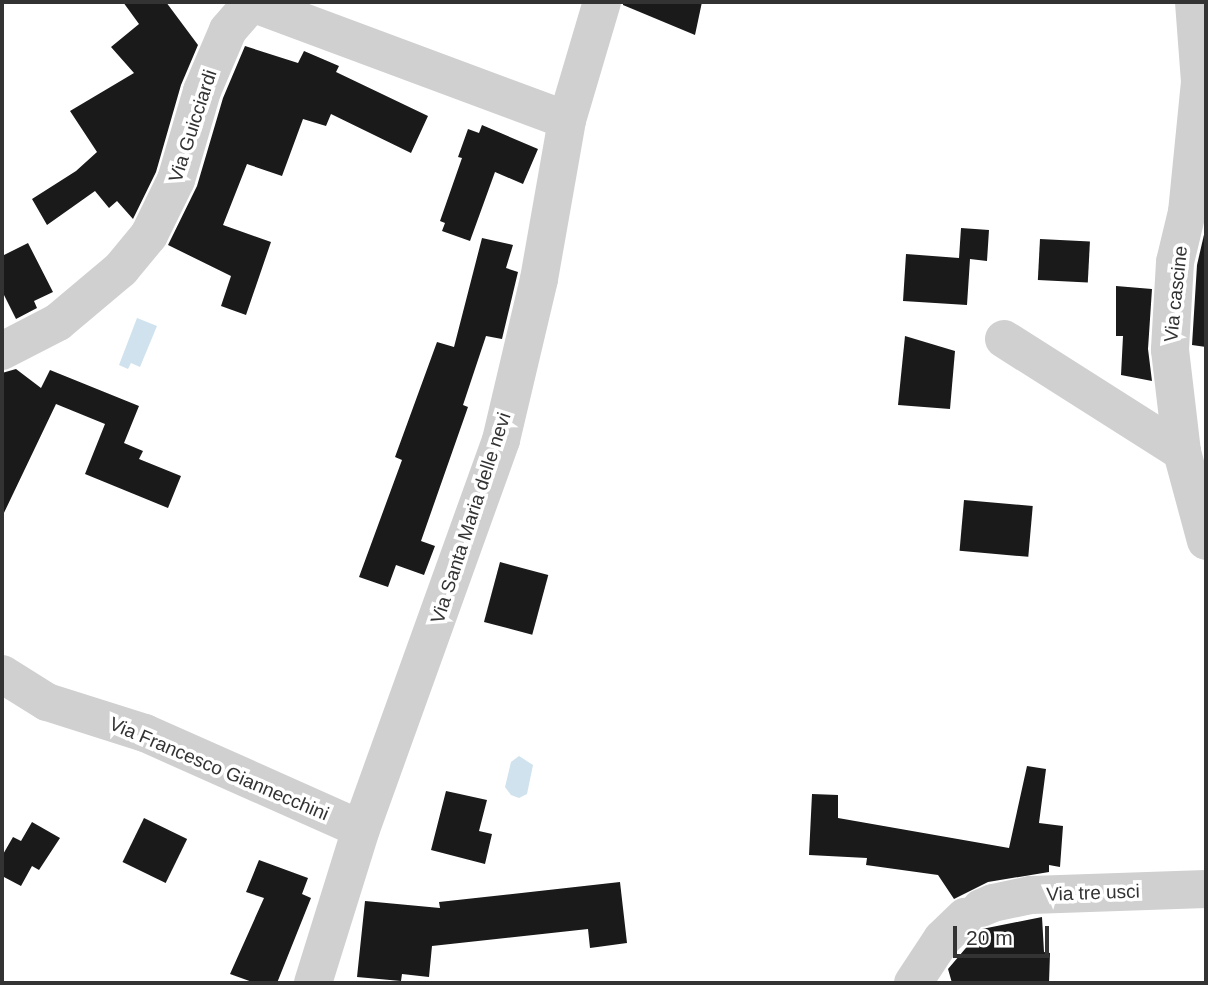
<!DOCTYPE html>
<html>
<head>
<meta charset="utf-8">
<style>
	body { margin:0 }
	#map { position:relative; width:1208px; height:985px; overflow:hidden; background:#fff; font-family:Helvetica,sans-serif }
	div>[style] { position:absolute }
	.water>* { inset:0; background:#cfe2ee }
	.building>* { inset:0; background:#1a1a1a; transform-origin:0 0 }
	.minor>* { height:38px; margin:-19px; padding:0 19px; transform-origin:19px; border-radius:19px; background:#d0d0d0 }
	span { translate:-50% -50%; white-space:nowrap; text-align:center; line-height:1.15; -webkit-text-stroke:7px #fff; paint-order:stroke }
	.street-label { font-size:19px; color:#333 }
	.frame { position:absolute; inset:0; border:4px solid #333; pointer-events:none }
	.scale { position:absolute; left:953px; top:926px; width:96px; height:32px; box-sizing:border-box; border:4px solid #333; border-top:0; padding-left:9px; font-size:21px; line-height:24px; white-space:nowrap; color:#333; -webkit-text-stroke:5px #fff; paint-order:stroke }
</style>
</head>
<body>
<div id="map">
	<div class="water">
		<div style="clip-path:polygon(137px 318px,157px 326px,140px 367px,131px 363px,128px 369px,119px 365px)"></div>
		<div style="clip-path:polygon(519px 756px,533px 765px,527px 794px,519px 798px,511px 795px,505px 787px,511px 762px)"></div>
	</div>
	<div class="building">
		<div style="clip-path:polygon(123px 2px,166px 2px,198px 45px,181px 85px,156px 172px,133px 219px,117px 201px,109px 208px,95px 191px,47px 225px,32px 199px,76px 171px,97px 152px,70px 111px,134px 73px,111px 47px,139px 24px)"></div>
		<div style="clip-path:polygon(623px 2px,702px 2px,695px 35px,623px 5px)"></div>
		<div style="clip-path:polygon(245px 46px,298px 63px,304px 51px,339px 66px,336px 72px,428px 116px,411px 153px,331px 114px,326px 126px,303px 119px,282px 176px,247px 164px,223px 225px,271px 242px,246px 315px,221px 306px,231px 276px,168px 245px,197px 186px,223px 98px)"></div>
		<div style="clip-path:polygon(482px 125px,538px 149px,523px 184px,495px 172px,470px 241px,442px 231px,445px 223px,440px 221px,462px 158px,458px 157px,468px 129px,479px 133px)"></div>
		<div style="clip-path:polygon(1206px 226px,1206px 347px,1192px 345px,1197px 265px)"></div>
		<div style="clip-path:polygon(961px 228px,989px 230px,987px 261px,970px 259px,967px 305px,903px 301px,906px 254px,959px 258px)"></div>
		<div style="clip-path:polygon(482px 238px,513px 245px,506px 268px,518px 272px,502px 339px,486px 336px,463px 405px,468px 407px,421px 541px,435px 546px,424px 575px,396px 565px,388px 587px,359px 577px,402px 460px,395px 457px,437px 342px,454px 347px)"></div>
		<div style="left:1040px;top:239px;width:50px;height:41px;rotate:3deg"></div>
		<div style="clip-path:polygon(28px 243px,53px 292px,34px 301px,37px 308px,16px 319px,2px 291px,2px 256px)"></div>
		<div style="clip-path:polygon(1116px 286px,1152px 289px,1148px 349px,1152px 381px,1121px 375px,1123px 336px,1116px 336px)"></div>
		<div style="clip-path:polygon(905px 336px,955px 351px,950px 409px,898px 405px)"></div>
		<div style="clip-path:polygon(16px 369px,41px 388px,50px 370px,139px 406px,124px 443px,143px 451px,139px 459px,181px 476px,168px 508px,85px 474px,105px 424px,56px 404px,2px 517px,2px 373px)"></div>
		<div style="left:964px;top:500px;width:69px;height:51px;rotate:5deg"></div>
		<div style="left:500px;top:562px;width:50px;height:62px;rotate:15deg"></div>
		<div style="clip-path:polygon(1027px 766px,1046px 769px,1039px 823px,1063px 826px,1060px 867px,1049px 865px,1049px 872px,988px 882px,954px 899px,938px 875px,866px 865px,867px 858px,809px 855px,812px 794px,838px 795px,838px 818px,1009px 848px)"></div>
		<div style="clip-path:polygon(446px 791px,487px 800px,479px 831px,492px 834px,485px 864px,431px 850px)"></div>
		<div style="left:144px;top:818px;width:48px;height:49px;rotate:26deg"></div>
		<div style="clip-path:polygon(32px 822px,60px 838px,39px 870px,32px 866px,21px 886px,2px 876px,2px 856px,13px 837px,21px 841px)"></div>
		<div style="clip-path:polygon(259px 860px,308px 878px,302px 894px,311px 898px,277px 983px,255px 983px,230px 974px,264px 898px,246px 892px)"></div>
		<div style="clip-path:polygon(620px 882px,627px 943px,590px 948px,588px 929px,432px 946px,429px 977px,402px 974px,401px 981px,357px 977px,365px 901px,440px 908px,439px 902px)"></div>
		<div style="clip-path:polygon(1042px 917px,1044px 952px,1050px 953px,1049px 983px,952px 983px,948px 969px,982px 929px)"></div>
	</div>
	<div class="minor">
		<div style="left:1194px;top:2px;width:80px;rotate:85.7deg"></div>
		<div style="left:1200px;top:82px;width:131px;rotate:95.7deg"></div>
		<div style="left:1187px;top:212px;width:51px;rotate:103.5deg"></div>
		<div style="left:1175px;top:262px;width:88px;rotate:93.3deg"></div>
		<div style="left:1170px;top:350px;width:103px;rotate:83.3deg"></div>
		<div style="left:1182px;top:452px;width:92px;rotate:74.9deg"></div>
		<div style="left:252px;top:3px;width:336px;rotate:20.4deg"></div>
		<div style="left:1004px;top:339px;width:211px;rotate:32.4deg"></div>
		<div style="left:2px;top:351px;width:63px;rotate:-27.4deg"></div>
		<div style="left:58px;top:322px;width:82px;rotate:-40.1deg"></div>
		<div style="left:121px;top:269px;width:44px;rotate:-50.5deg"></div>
		<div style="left:149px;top:235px;width:61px;rotate:-63.9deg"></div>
		<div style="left:176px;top:180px;width:93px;rotate:-73.7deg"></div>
		<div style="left:202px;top:91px;width:66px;rotate:-66.9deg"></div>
		<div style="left:228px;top:30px;width:37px;rotate:-49deg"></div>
		<div style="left:2px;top:674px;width:53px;rotate:31.9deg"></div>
		<div style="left:47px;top:702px;width:103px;rotate:17.6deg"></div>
		<div style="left:145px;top:733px;width:236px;rotate:24deg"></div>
		<div style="left:981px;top:908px;width:13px;rotate:-23deg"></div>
		<div style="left:993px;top:903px;width:39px;rotate:-12deg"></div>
		<div style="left:1031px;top:895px;width:175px;rotate:-2deg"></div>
		<div style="left:313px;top:983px;width:161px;rotate:-72.7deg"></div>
		<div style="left:361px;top:829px;width:413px;rotate:-70.2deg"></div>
		<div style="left:501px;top:440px;width:165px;rotate:-76.7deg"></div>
		<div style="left:539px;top:279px;width:161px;rotate:-80deg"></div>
		<div style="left:567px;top:120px;width:123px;rotate:-73.5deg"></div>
		<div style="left:913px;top:983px;width:53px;rotate:-56.6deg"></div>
		<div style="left:942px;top:939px;width:32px;rotate:-44deg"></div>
	</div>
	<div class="street-label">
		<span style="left:193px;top:126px;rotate:-72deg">Via Guicciardi</span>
		<span style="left:1176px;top:294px;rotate:-84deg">Via cascine</span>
		<span style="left:471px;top:518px;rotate:-72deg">Via Santa Maria delle nevi</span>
		<span style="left:219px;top:769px;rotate:23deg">Via Francesco Giannecchini</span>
		<span style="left:1093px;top:893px;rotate:-2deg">Via tre usci</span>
	</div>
	<div class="frame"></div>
	<div class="scale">20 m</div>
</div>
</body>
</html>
